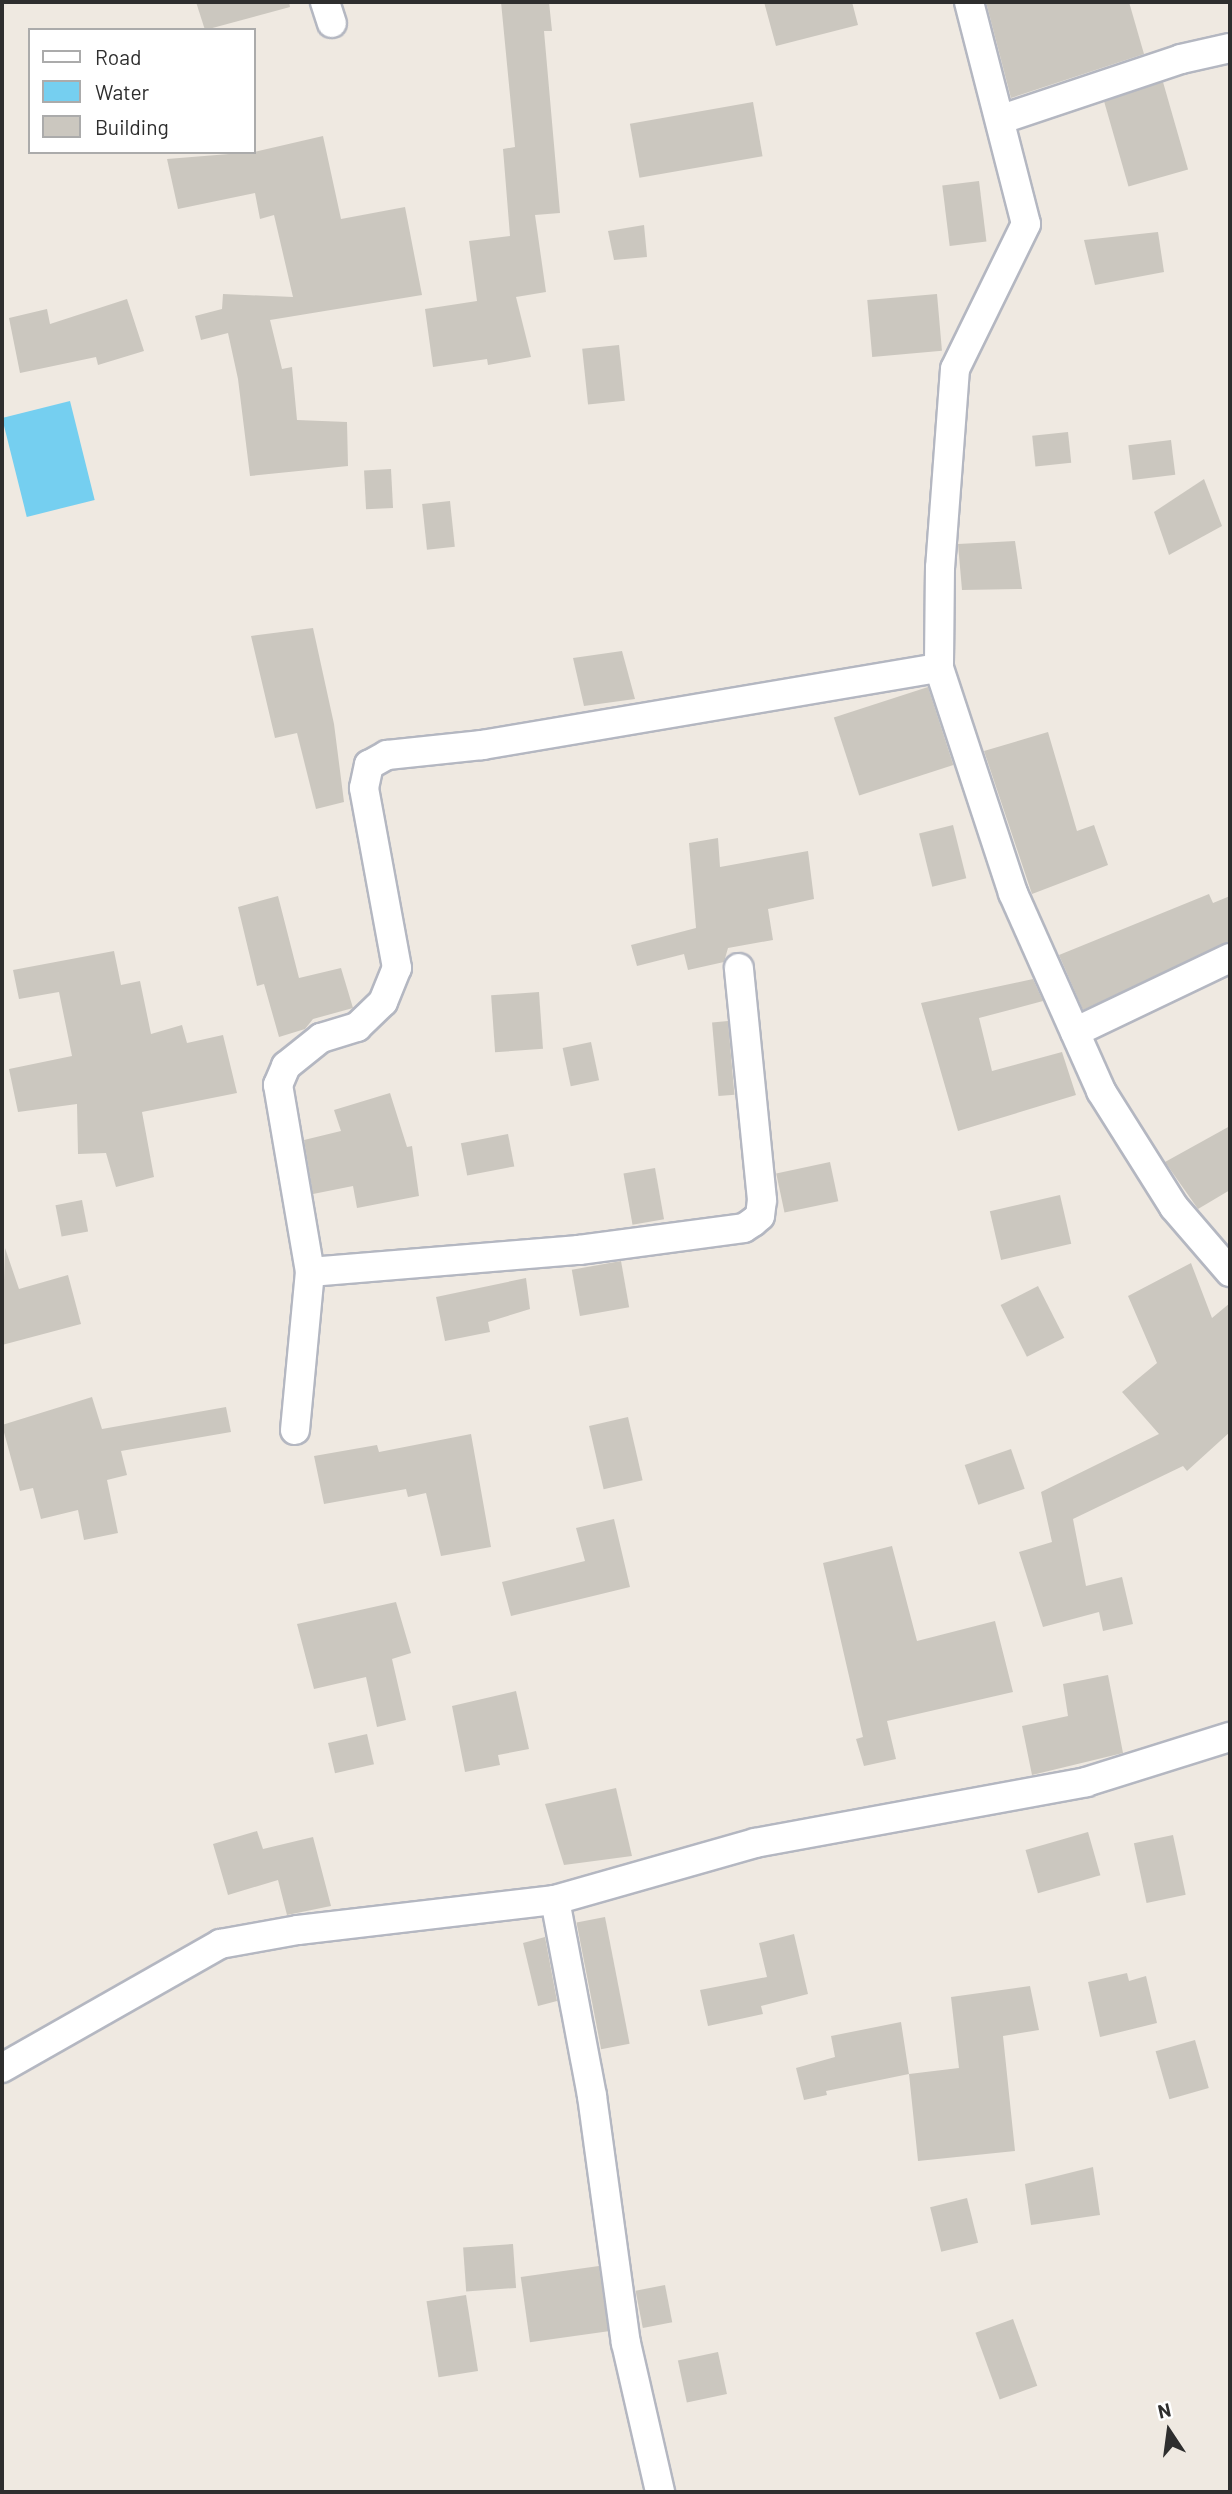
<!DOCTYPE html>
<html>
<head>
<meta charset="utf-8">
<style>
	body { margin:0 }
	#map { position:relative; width:1232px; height:2494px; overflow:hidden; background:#efe9e1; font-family:Barlow,sans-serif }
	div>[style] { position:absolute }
	.water>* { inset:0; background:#75cff0; transform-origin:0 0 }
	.building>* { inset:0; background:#cbc7bf; transform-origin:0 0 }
	.roads { filter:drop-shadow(2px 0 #b4b7c1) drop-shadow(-2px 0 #b4b7c1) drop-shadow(0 2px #b4b7c1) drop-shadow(0 -2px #b4b7c1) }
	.minor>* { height:28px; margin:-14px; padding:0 14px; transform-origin:14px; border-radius:14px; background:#fff }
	span { translate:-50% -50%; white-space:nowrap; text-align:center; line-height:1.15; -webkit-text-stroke:7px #fff; paint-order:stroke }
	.frame { position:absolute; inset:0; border:4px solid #2e2e2e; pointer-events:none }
	.legend { position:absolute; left:28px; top:28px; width:228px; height:126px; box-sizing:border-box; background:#fff; border:2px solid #ababab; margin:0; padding:9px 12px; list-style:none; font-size:21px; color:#2e2e2e }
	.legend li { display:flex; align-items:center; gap:14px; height:35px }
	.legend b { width:35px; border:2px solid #ababab }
	.north { position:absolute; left:1134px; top:2396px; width:70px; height:70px; -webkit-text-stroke:5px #fff; paint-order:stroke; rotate:347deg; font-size:19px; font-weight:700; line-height:28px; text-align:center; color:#2e2e2e }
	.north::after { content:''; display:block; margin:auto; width:24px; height:32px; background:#2e2e2e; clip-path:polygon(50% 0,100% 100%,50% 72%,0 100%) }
</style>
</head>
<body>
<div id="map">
	<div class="water">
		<div style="left:70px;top:401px;width:102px;height:70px;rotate:76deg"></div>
	</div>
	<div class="building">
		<div style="clip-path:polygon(196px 2px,289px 2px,290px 7px,205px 30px)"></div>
		<div style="clip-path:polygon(501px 2px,549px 2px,552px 31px,544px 31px,560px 213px,535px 215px,546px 292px,516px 297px,531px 357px,488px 365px,487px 359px,433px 367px,425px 309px,477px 301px,469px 241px,510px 236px,503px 149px,515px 147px)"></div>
		<div style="clip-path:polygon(764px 2px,852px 2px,858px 25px,776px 46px)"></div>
		<div style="clip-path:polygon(986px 2px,1129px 2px,1144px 54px,1011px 98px)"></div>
		<div style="left:1163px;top:82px;width:91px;height:62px;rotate:74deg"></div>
		<div style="left:753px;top:102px;width:55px;height:125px;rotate:80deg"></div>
		<div style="clip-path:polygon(323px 136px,341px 219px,405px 207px,422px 295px,270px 320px,282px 369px,292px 367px,297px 420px,347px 422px,348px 466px,250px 476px,238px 379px,228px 333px,201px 340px,195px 316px,222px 309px,223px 294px,293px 297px,274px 215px,260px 219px,255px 193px,178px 209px,167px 159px,254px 152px)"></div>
		<div style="left:979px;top:181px;width:61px;height:37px;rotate:83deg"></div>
		<div style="clip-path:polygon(644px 225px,647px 257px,614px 260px,608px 231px)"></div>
		<div style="clip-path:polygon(1158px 232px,1164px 272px,1095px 285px,1084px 240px)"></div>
		<div style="left:937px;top:294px;width:57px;height:70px;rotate:85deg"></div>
		<div style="clip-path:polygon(127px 299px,144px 351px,98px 365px,96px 357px,20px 373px,9px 318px,47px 309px,50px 324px)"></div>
		<div style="left:619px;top:345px;width:56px;height:37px;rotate:84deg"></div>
		<div style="left:1068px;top:432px;width:31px;height:36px;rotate:84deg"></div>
		<div style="left:1171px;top:440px;width:35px;height:43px;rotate:83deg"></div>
		<div style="left:391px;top:469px;width:39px;height:27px;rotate:87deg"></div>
		<div style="clip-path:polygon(1204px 479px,1222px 526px,1169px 555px,1154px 512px)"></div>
		<div style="left:450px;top:501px;width:46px;height:28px;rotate:84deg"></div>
		<div style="clip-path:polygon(1015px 541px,1022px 589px,962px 590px,958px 544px)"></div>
		<div style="clip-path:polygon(313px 628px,334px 724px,344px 802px,316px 809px,297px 733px,275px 738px,251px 636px)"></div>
		<div style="clip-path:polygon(622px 651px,635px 699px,584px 706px,573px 658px)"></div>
		<div style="left:928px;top:687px;width:82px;height:99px;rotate:72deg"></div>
		<div style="clip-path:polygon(1048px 732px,1077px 831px,1094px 825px,1108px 865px,1032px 894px,984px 751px)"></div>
		<div style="left:953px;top:825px;width:55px;height:35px;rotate:76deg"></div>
		<div style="clip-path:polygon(718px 838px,720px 867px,808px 851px,814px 899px,768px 909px,773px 940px,728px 948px,724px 962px,688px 970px,684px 954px,637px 966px,631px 945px,696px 928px,689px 843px)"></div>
		<div style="clip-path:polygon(1209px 894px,1213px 903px,1230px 896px,1230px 942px,1083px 1010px,1059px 955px)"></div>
		<div style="clip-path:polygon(278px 896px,299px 978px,341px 968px,353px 1008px,313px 1019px,305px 1029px,279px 1037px,264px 984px,257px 986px,238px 907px)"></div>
		<div style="clip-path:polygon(114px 951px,121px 985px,140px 981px,151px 1034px,182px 1025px,187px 1043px,223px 1035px,237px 1093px,142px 1112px,154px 1177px,116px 1187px,106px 1153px,78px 1154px,77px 1104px,18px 1112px,9px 1069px,72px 1056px,59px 992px,19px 999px,13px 970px)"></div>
		<div style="clip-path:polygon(1033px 979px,1043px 1001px,979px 1018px,992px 1071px,1062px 1052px,1076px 1095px,958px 1131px,921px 1003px)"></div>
		<div style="left:539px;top:992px;width:57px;height:48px;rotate:86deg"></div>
		<div style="left:728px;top:1021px;width:74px;height:16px;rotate:85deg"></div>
		<div style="left:591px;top:1042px;width:39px;height:29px;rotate:78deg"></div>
		<div style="clip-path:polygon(390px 1093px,407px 1147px,412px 1146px,419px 1196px,357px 1208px,353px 1186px,313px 1194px,304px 1140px,341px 1131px,334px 1110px)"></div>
		<div style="clip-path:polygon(1230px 1126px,1230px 1190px,1198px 1209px,1165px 1162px)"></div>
		<div style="left:508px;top:1134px;width:33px;height:48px;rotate:79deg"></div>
		<div style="left:830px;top:1162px;width:40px;height:55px;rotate:78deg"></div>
		<div style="left:655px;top:1168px;width:52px;height:32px;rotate:80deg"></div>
		<div style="left:1060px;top:1195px;width:50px;height:72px;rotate:77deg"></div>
		<div style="left:82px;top:1200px;width:32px;height:27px;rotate:79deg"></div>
		<div style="clip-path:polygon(5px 1248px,19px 1289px,68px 1275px,81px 1324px,2px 1345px)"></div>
		<div style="left:621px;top:1261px;width:47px;height:50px;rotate:80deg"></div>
		<div style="clip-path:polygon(1191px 1263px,1212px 1318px,1230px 1303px,1230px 1432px,1187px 1471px,1183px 1466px,1073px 1519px,1086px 1586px,1122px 1577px,1133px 1624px,1103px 1631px,1099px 1612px,1043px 1627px,1019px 1552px,1052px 1542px,1041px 1492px,1159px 1434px,1122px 1392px,1157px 1363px,1128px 1296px)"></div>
		<div style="clip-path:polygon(526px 1278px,530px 1309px,488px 1322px,490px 1332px,445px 1341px,436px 1297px)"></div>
		<div style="left:1038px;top:1286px;width:58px;height:42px;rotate:63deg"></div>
		<div style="clip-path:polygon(92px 1397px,102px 1429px,226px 1407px,231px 1432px,121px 1451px,127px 1475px,107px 1480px,118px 1533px,84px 1540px,78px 1510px,41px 1519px,33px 1488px,20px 1491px,2px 1425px)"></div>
		<div style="left:628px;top:1417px;width:65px;height:40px;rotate:77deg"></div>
		<div style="clip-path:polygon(471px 1434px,491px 1547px,441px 1556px,426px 1493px,408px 1497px,406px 1489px,324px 1504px,314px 1456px,377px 1445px,379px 1452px)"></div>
		<div style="left:1011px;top:1449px;width:42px;height:49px;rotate:71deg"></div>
		<div style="clip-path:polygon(614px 1519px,630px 1587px,511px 1616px,502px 1582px,585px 1561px,576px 1528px)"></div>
		<div style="clip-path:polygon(892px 1546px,917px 1641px,995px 1621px,1013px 1692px,887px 1721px,896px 1759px,864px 1766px,856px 1739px,863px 1737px,823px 1563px)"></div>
		<div style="clip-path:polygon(396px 1602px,411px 1653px,392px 1659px,406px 1720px,377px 1727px,366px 1677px,314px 1689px,297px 1624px)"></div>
		<div style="clip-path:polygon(1108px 1675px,1123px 1753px,1032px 1775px,1022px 1726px,1068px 1716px,1063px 1684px)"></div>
		<div style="clip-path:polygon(516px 1691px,529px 1749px,498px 1755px,500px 1765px,465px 1772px,452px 1706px)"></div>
		<div style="left:367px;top:1734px;width:31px;height:40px;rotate:77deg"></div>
		<div style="clip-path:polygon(616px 1788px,632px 1856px,564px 1865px,545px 1804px)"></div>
		<div style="clip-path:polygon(257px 1831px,263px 1849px,313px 1837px,331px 1906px,287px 1915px,278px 1880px,228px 1895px,213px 1844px)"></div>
		<div style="left:1088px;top:1832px;width:45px;height:65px;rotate:74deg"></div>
		<div style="left:1173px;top:1835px;width:61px;height:40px;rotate:78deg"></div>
		<div style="left:605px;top:1917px;width:129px;height:29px;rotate:79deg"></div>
		<div style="clip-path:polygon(794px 1934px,808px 1994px,761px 2006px,763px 2014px,708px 2026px,700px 1990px,767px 1977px,759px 1943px)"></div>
		<div style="clip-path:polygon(545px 1937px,557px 2001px,538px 2006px,523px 1943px)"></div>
		<div style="clip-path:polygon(1127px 1973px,1129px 1981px,1146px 1976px,1157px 2023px,1100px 2037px,1088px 1982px)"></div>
		<div style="clip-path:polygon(1030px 1986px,1039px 2030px,1003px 2036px,1015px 2151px,918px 2161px,909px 2074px,959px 2068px,951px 1997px)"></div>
		<div style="clip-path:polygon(901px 2022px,909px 2074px,826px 2091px,827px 2095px,804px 2100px,796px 2068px,835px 2057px,831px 2036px)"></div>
		<div style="left:1195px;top:2040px;width:50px;height:41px;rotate:74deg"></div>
		<div style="clip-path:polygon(1093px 2167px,1100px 2215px,1031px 2225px,1025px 2184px)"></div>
		<div style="left:967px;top:2198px;width:46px;height:38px;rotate:76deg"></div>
		<div style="left:513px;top:2244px;width:44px;height:50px;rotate:86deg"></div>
		<div style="left:599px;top:2266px;width:66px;height:79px;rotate:82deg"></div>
		<div style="left:665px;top:2285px;width:38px;height:30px;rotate:79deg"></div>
		<div style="left:466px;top:2295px;width:77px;height:40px;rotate:81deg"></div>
		<div style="left:1013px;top:2319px;width:71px;height:40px;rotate:70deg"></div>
		<div style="left:718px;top:2352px;width:43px;height:41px;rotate:78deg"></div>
	</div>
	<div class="roads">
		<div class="minor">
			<div style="left:325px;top:2px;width:22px;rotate:72deg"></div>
			<div style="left:969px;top:2px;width:229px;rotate:75.6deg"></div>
			<div style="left:1026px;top:224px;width:161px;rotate:116.1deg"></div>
			<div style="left:955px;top:369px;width:199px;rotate:94.3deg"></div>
			<div style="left:940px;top:567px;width:101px;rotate:90.6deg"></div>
			<div style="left:939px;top:668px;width:237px;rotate:71.8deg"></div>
			<div style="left:1013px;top:893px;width:217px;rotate:66deg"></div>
			<div style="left:1101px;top:1091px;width:137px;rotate:57.8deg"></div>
			<div style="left:1174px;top:1207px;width:86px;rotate:49.3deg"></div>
			<div style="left:1002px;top:119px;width:189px;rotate:-18.5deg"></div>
			<div style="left:1181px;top:59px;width:50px;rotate:-12.7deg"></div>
			<div style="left:1075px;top:1032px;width:172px;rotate:-25.5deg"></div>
			<div style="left:310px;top:1272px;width:270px;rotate:-4.7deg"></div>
			<div style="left:579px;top:1250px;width:166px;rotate:-7.6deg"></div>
			<div style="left:744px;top:1228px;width:11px;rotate:-34deg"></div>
			<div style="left:753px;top:1222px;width:9px;rotate:-41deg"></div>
			<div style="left:760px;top:1216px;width:16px;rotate:-83deg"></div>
			<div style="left:762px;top:1200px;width:233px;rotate:-95.7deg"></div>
			<div style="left:295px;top:1430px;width:159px;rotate:-84.6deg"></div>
			<div style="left:310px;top:1272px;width:190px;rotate:-99.7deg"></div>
			<div style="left:278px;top:1085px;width:21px;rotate:-67deg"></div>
			<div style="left:286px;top:1066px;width:45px;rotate:-38.7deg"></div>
			<div style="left:321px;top:1038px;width:38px;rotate:-17deg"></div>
			<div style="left:357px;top:1027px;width:36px;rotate:-44deg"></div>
			<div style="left:383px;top:1002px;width:37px;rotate:-68deg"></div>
			<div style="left:397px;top:968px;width:183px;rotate:-100.4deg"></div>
			<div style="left:364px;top:788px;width:24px;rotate:-78deg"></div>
			<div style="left:369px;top:765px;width:21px;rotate:-29deg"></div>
			<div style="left:387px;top:755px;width:96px;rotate:-6deg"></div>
			<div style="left:482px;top:745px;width:463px;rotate:-9.6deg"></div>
			<div style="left:555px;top:1900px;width:199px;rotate:79.3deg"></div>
			<div style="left:592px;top:2096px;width:249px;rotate:82.2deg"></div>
			<div style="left:626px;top:2343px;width:153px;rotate:77.1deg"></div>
			<div style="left:2px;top:2068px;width:251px;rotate:-29.6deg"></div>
			<div style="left:220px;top:1944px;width:79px;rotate:-10.2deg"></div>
			<div style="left:298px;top:1930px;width:259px;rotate:-6.7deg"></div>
			<div style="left:555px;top:1900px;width:208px;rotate:-15.9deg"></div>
			<div style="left:755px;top:1843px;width:337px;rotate:-10.4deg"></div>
			<div style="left:1086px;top:1782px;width:151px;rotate:-17.4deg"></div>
		</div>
	</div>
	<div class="frame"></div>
	<ul class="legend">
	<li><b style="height:9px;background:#fff"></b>Road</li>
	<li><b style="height:19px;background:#75cff0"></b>Water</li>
	<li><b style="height:19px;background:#cbc7bf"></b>Building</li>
	</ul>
	<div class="north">N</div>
</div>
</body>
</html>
